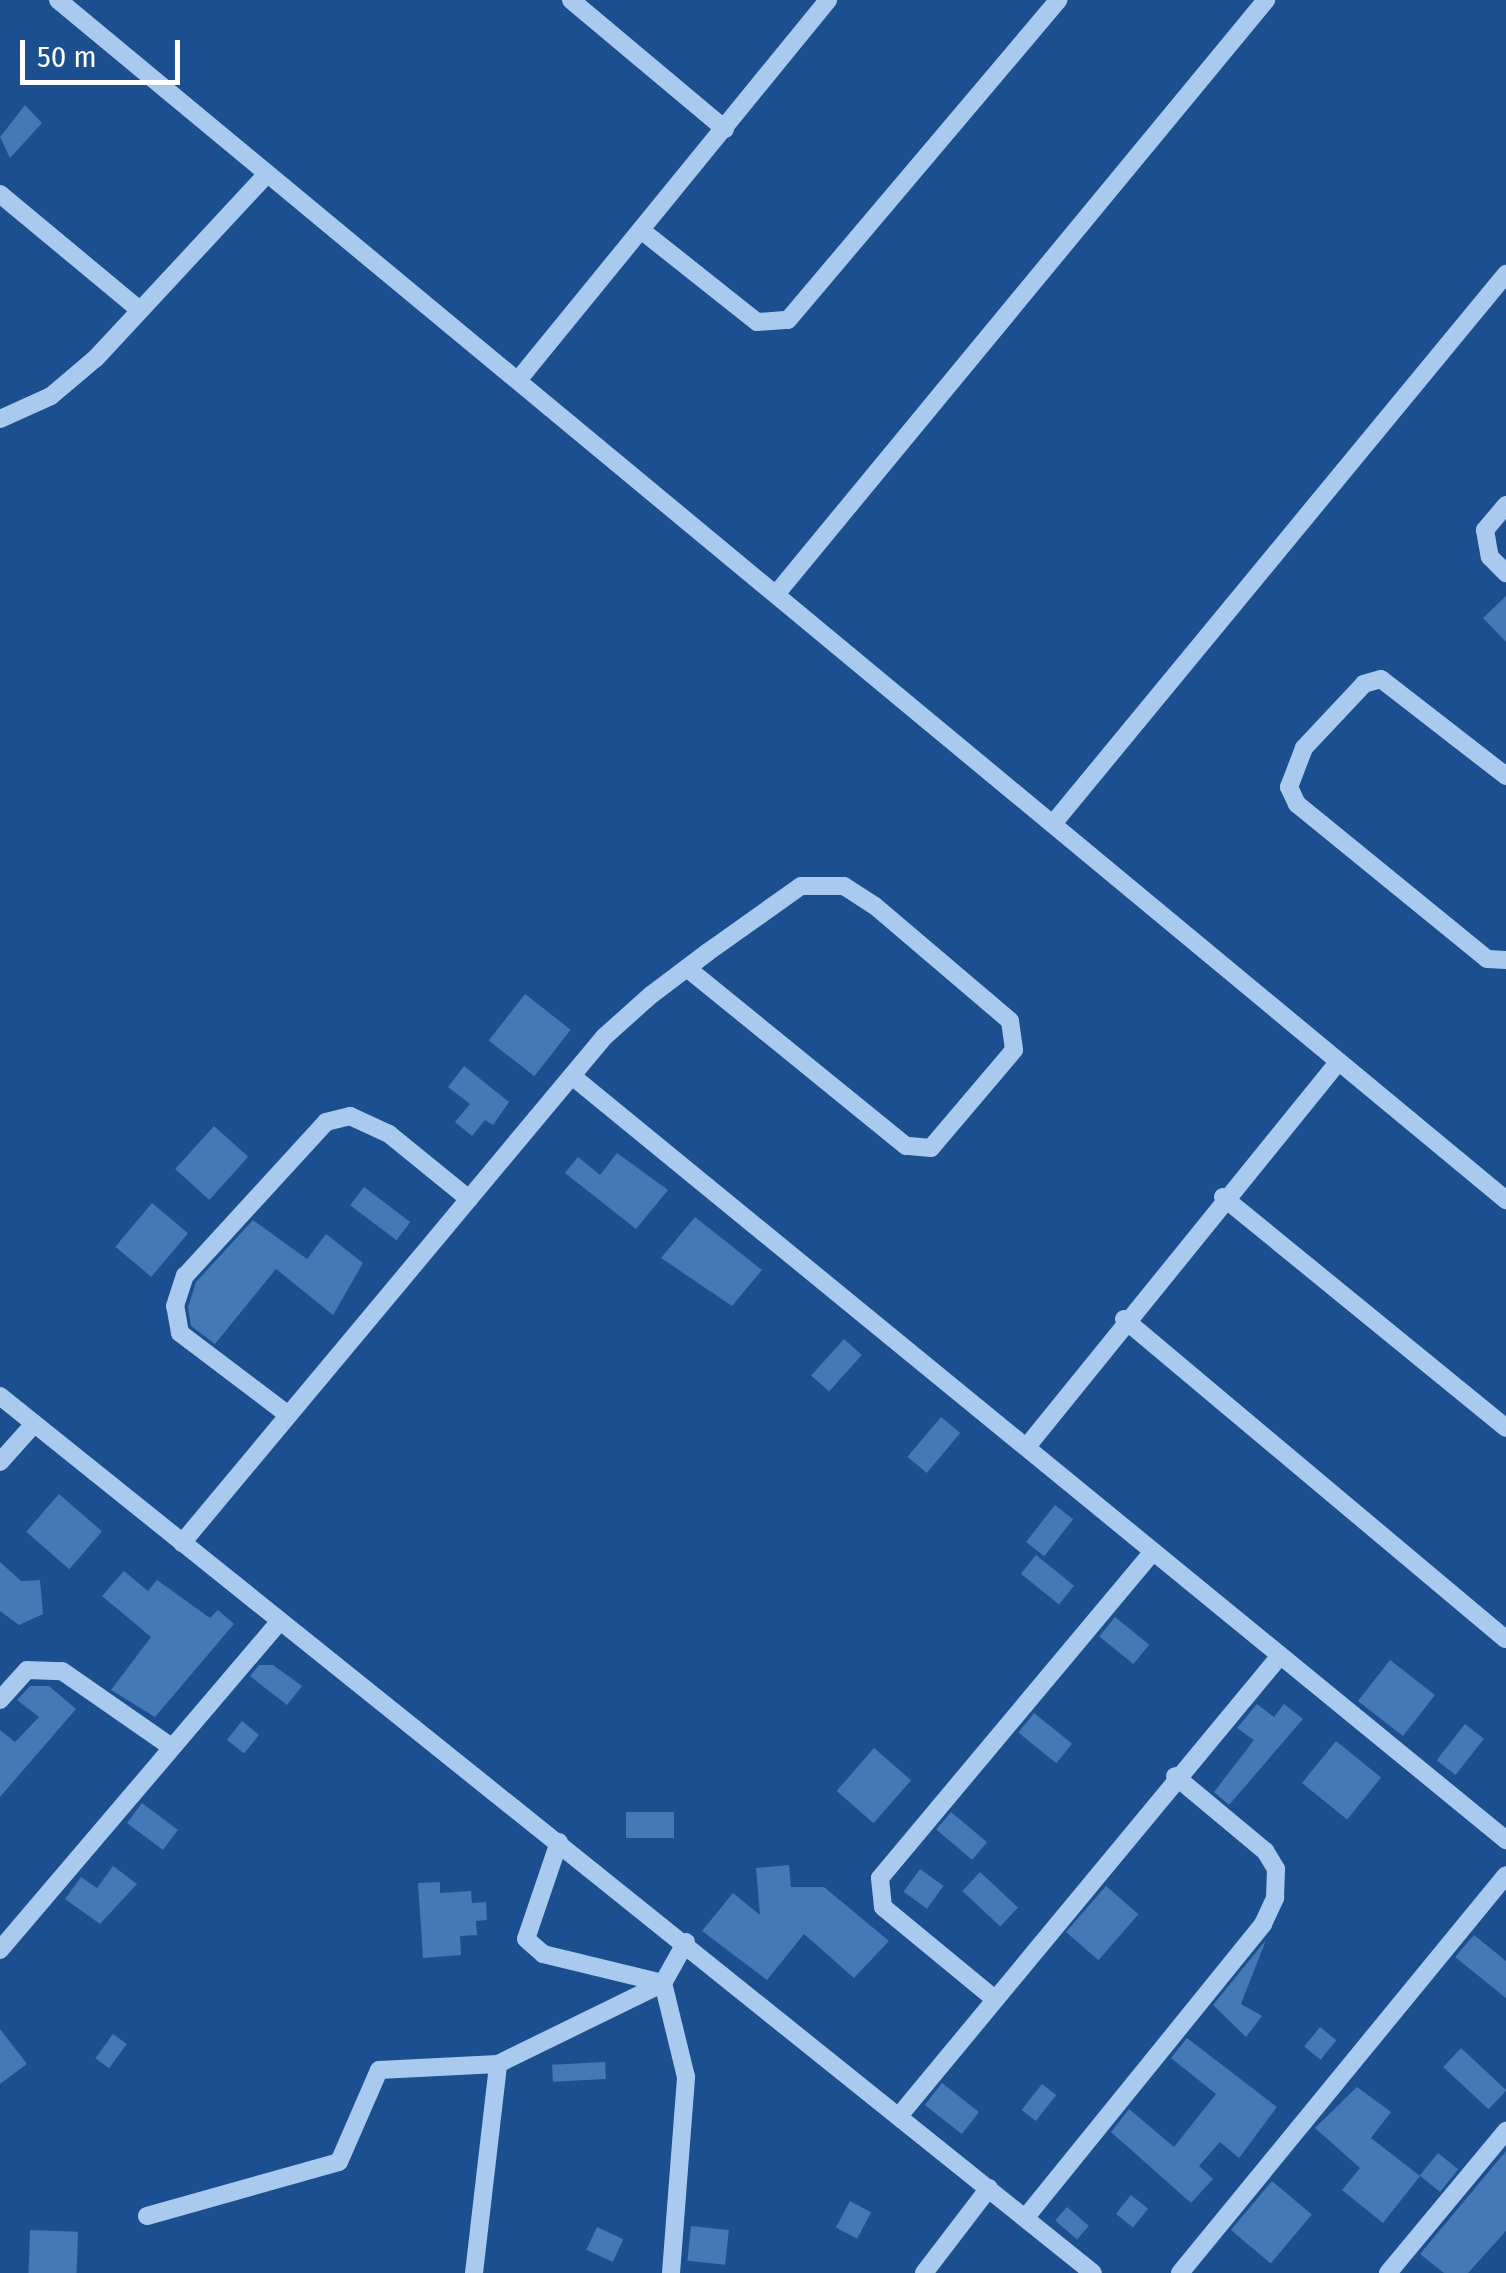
<!DOCTYPE html>
<html>
<head>
<meta charset="utf-8">
<style>
	body { margin:0 }
	#map { position:relative; width:1506px; height:2273px; overflow:hidden; background:#1b4f8f; font-family:"Fira Sans Condensed",sans-serif }
	div>[style] { position:absolute }
	.building>* { inset:0; background:#4478b7; transform-origin:0 0 }
	.minor>* { height:18px; margin:-9px; padding:0 9px; transform-origin:9px; border-radius:9px; background:#a9c9ee }
	span { translate:-50% -50%; white-space:nowrap; text-align:center; line-height:1.15; -webkit-text-stroke:10px #1b4f8f; paint-order:stroke }
	.scale { position:absolute; left:20px; top:40px; width:160px; height:45px; box-sizing:border-box; border:5px solid #fff; border-top:0; padding-left:12px; font-size:30px; line-height:35px; white-space:nowrap; color:#fff; -webkit-text-stroke:8px #1b4f8f; paint-order:stroke }
</style>
</head>
<body>
<div id="map">
	<div class="building">
		<div style="clip-path:polygon(25px 105px,42px 123px,10px 158px,0 137px)"></div>
		<div style="clip-path:polygon(1506px 596px,1506px 642px,1483px 618px)"></div>
		<div style="left:525px;top:994px;width:58px;height:59px;rotate:38deg"></div>
		<div style="clip-path:polygon(464px 1066px,509px 1102px,493px 1125px,485px 1120px,472px 1136px,455px 1122px,470px 1104px,448px 1087px)"></div>
		<div style="left:214px;top:1126px;width:46px;height:58px;rotate:42deg"></div>
		<div style="clip-path:polygon(617px 1153px,668px 1190px,636px 1229px,565px 1173px,578px 1157px,600px 1175px)"></div>
		<div style="left:364px;top:1187px;width:58px;height:23px;rotate:37deg"></div>
		<div style="left:152px;top:1203px;width:47px;height:57px;rotate:40deg"></div>
		<div style="clip-path:polygon(695px 1217px,762px 1270px,732px 1306px,661px 1258px)"></div>
		<div style="clip-path:polygon(253px 1220px,307px 1259px,326px 1234px,363px 1263px,333px 1315px,276px 1269px,215px 1344px,191px 1326px,188px 1307px,196px 1282px)"></div>
		<div style="left:844px;top:1339px;width:24px;height:49px;rotate:42deg"></div>
		<div style="left:941px;top:1417px;width:25px;height:52px;rotate:40deg"></div>
		<div style="left:59px;top:1494px;width:57px;height:50px;rotate:41deg"></div>
		<div style="left:1055px;top:1505px;width:23px;height:47px;rotate:38deg"></div>
		<div style="left:1036px;top:1555px;width:49px;height:24px;rotate:39deg"></div>
		<div style="clip-path:polygon(0 1562px,21px 1581px,40px 1580px,43px 1614px,19px 1625px,0 1611px)"></div>
		<div style="clip-path:polygon(124px 1571px,148px 1591px,157px 1580px,210px 1618px,218px 1610px,234px 1624px,155px 1717px,111px 1690px,151px 1637px,102px 1596px)"></div>
		<div style="left:1115px;top:1617px;width:44px;height:25px;rotate:39deg"></div>
		<div style="left:1390px;top:1660px;width:57px;height:52px;rotate:38deg"></div>
		<div style="clip-path:polygon(259px 1665px,273px 1665px,302px 1686px,287px 1705px,250px 1676px)"></div>
		<div style="clip-path:polygon(30px 1686px,49px 1686px,76px 1709px,0 1797px,0 1730px,15px 1742px,39px 1717px,17px 1700px)"></div>
		<div style="clip-path:polygon(1257px 1704px,1274px 1717px,1284px 1704px,1303px 1719px,1229px 1805px,1214px 1792px,1254px 1740px,1237px 1728px)"></div>
		<div style="left:1034px;top:1713px;width:49px;height:25px;rotate:39deg"></div>
		<div style="left:242px;top:1721px;width:22px;height:24px;rotate:39deg"></div>
		<div style="left:1465px;top:1724px;width:24px;height:46px;rotate:38deg"></div>
		<div style="left:1336px;top:1741px;width:58px;height:54px;rotate:39deg"></div>
		<div style="left:874px;top:1748px;width:49px;height:57px;rotate:41deg"></div>
		<div style="left:142px;top:1803px;width:45px;height:25px;rotate:37deg"></div>
		<div style="left:626px;top:1812px;width:48px;height:26px"></div>
		<div style="left:951px;top:1812px;width:47px;height:23px;rotate:40deg"></div>
		<div style="clip-path:polygon(789px 1865px,791px 1887px,824px 1887px,889px 1941px,854px 1978px,804px 1934px,767px 1980px,702px 1931px,733px 1893px,760px 1915px,756px 1868px)"></div>
		<div style="clip-path:polygon(113px 1866px,137px 1884px,100px 1924px,65px 1899px,81px 1877px,97px 1888px)"></div>
		<div style="left:920px;top:1869px;width:29px;height:28px;rotate:36deg"></div>
		<div style="left:980px;top:1872px;width:52px;height:26px;rotate:43deg"></div>
		<div style="clip-path:polygon(440px 1882px,440px 1893px,471px 1891px,472px 1903px,486px 1902px,487px 1920px,476px 1921px,477px 1935px,460px 1936px,461px 1955px,423px 1958px,418px 1883px)"></div>
		<div style="left:1106px;top:1886px;width:43px;height:61px;rotate:41deg"></div>
		<div style="clip-path:polygon(1474px 1935px,1506px 1961px,1506px 1998px,1455px 1957px)"></div>
		<div style="clip-path:polygon(1266px 1940px,1241px 2004px,1262px 2016px,1246px 2037px,1213px 2005px)"></div>
		<div style="left:1320px;top:2027px;width:21px;height:25px;rotate:39deg"></div>
		<div style="clip-path:polygon(0 2029px,27px 2064px,0 2084px)"></div>
		<div style="left:113px;top:2034px;width:17px;height:30px;rotate:36deg"></div>
		<div style="clip-path:polygon(1187px 2038px,1277px 2107px,1239px 2158px,1220px 2142px,1199px 2166px,1213px 2179px,1191px 2203px,1111px 2132px,1129px 2109px,1174px 2147px,1216px 2094px,1171px 2058px)"></div>
		<div style="left:1461px;top:2048px;width:62px;height:26px;rotate:43deg"></div>
		<div style="left:605px;top:2062px;width:17px;height:53px;rotate:87deg"></div>
		<div style="left:942px;top:2083px;width:47px;height:28px;rotate:38deg"></div>
		<div style="left:1042px;top:2084px;width:18px;height:33px;rotate:38deg"></div>
		<div style="clip-path:polygon(1357px 2087px,1391px 2112px,1371px 2138px,1420px 2176px,1383px 2223px,1342px 2190px,1360px 2168px,1315px 2128px)"></div>
		<div style="clip-path:polygon(1506px 2151px,1506px 2231px,1468px 2273px,1444px 2273px,1420px 2254px)"></div>
		<div style="left:1438px;top:2153px;width:26px;height:29px;rotate:39deg"></div>
		<div style="left:1272px;top:2181px;width:52px;height:64px;rotate:40deg"></div>
		<div style="left:1131px;top:2195px;width:22px;height:24px;rotate:39deg"></div>
		<div style="left:850px;top:2201px;width:24px;height:30px;rotate:28deg"></div>
		<div style="left:1067px;top:2207px;width:29px;height:18px;rotate:41deg"></div>
		<div style="left:691px;top:2226px;width:38px;height:35px;rotate:6deg"></div>
		<div style="left:597px;top:2227px;width:29px;height:25px;rotate:25deg"></div>
		<div style="left:30px;top:2230px;width:48px;height:43px;rotate:2deg"></div>
	</div>
	<div class="minor">
		<div style="left:58px;top:0;width:1881px;rotate:39.65deg"></div>
		<div style="left:571px;top:0;width:201px;rotate:40deg"></div>
		<div style="left:0;top:194px;width:177px;rotate:39.7deg"></div>
		<div style="left:641px;top:230px;width:148px;rotate:38.4deg"></div>
		<div style="left:757px;top:322px;width:31px;rotate:-4deg"></div>
		<div style="left:788px;top:320px;width:419px;rotate:-49.8deg"></div>
		<div style="left:519px;top:379px;width:489px;rotate:-50.8deg"></div>
		<div style="left:0;top:419px;width:56px;rotate:-24.3deg"></div>
		<div style="left:51px;top:396px;width:59px;rotate:-40.2deg"></div>
		<div style="left:96px;top:358px;width:247px;rotate:-47.1deg"></div>
		<div style="left:1506px;top:505px;width:33px;rotate:130deg"></div>
		<div style="left:1485px;top:530px;width:27px;rotate:80deg"></div>
		<div style="left:1490px;top:557px;width:23px;rotate:45deg"></div>
		<div style="left:777px;top:593px;width:769px;rotate:-50.49deg"></div>
		<div style="left:1506px;top:776px;width:158px;rotate:-142.2deg"></div>
		<div style="left:1381px;top:679px;width:18px;rotate:164deg"></div>
		<div style="left:1364px;top:684px;width:88px;rotate:133.2deg"></div>
		<div style="left:1304px;top:748px;width:42px;rotate:111deg"></div>
		<div style="left:1289px;top:787px;width:19px;rotate:65deg"></div>
		<div style="left:1297px;top:804px;width:245px;rotate:39.2deg"></div>
		<div style="left:1487px;top:959px;width:19px;rotate:3deg"></div>
		<div style="left:1056px;top:820px;width:708px;rotate:-50.51deg"></div>
		<div style="left:572px;top:1076px;width:1207px;rotate:39.28deg"></div>
		<div style="left:1223px;top:1197px;width:365px;rotate:39.2deg"></div>
		<div style="left:1124px;top:1319px;width:498px;rotate:40deg"></div>
		<div style="left:0;top:1396px;width:1401px;rotate:38.74deg"></div>
		<div style="left:287px;top:1414px;width:134px;rotate:-142.9deg"></div>
		<div style="left:180px;top:1333px;width:27px;rotate:-100deg"></div>
		<div style="left:175px;top:1306px;width:32px;rotate:-72deg"></div>
		<div style="left:185px;top:1276px;width:209px;rotate:-47.5deg"></div>
		<div style="left:326px;top:1122px;width:25px;rotate:-14deg"></div>
		<div style="left:350px;top:1116px;width:43px;rotate:24.8deg"></div>
		<div style="left:389px;top:1134px;width:103px;rotate:39.1deg"></div>
		<div style="left:1029px;top:1444px;width:491px;rotate:-51deg"></div>
		<div style="left:0;top:1462px;width:51px;rotate:-48.2deg"></div>
		<div style="left:182px;top:1543px;width:659px;rotate:-50.17deg"></div>
		<div style="left:604px;top:1037px;width:63px;rotate:-41.8deg"></div>
		<div style="left:651px;top:995px;width:71px;rotate:-37deg"></div>
		<div style="left:708px;top:952px;width:114px;rotate:-35.4deg"></div>
		<div style="left:801px;top:886px;width:43px"></div>
		<div style="left:844px;top:886px;width:37px;rotate:33deg"></div>
		<div style="left:875px;top:906px;width:177px;rotate:40.4deg"></div>
		<div style="left:1010px;top:1021px;width:29px;rotate:82deg"></div>
		<div style="left:1014px;top:1050px;width:128px;rotate:130.3deg"></div>
		<div style="left:931px;top:1148px;width:25px;rotate:-175deg"></div>
		<div style="left:906px;top:1146px;width:282px;rotate:-140.9deg"></div>
		<div style="left:0;top:1700px;width:40px;rotate:-48deg"></div>
		<div style="left:27px;top:1670px;width:35px;rotate:2deg"></div>
		<div style="left:62px;top:1671px;width:131px;rotate:34.8deg"></div>
		<div style="left:559px;top:1842px;width:102px;rotate:108.8deg"></div>
		<div style="left:526px;top:1939px;width:23px;rotate:41deg"></div>
		<div style="left:543px;top:1954px;width:123px;rotate:13.6deg"></div>
		<div style="left:0;top:1950px;width:427px;rotate:-49.6deg"></div>
		<div style="left:991px;top:1996px;width:140px;rotate:-140.5deg"></div>
		<div style="left:883px;top:1907px;width:29px;rotate:-96deg"></div>
		<div style="left:880px;top:1878px;width:425px;rotate:-50.1deg"></div>
		<div style="left:899px;top:2116px;width:596px;rotate:-50.38deg"></div>
		<div style="left:147px;top:2216px;width:199px;rotate:-15.7deg"></div>
		<div style="left:339px;top:2162px;width:100px;rotate:-66.5deg"></div>
		<div style="left:379px;top:2070px;width:119px;rotate:-2.9deg"></div>
		<div style="left:498px;top:2064px;width:184px;rotate:-26.1deg"></div>
		<div style="left:1026px;top:2217px;width:377px;rotate:-51deg"></div>
		<div style="left:1263px;top:1924px;width:29px;rotate:-65deg"></div>
		<div style="left:1275px;top:1898px;width:29px;rotate:-88deg"></div>
		<div style="left:1276px;top:1869px;width:21px;rotate:-121deg"></div>
		<div style="left:1265px;top:1851px;width:117px;rotate:-140.2deg"></div>
		<div style="left:474px;top:2273px;width:210px;rotate:-83.4deg"></div>
		<div style="left:671px;top:2273px;width:197px;rotate:-85.6deg"></div>
		<div style="left:686px;top:2077px;width:97px;rotate:-103.7deg"></div>
		<div style="left:663px;top:1983px;width:47px;rotate:-60.7deg"></div>
		<div style="left:924px;top:2273px;width:107px;rotate:-52.6deg"></div>
		<div style="left:1180px;top:2273px;width:514px;rotate:-50.68deg"></div>
		<div style="left:1388px;top:2273px;width:185px;rotate:-50.3deg"></div>
	</div>
	<div class="scale">50 m</div>
</div>
</body>
</html>
